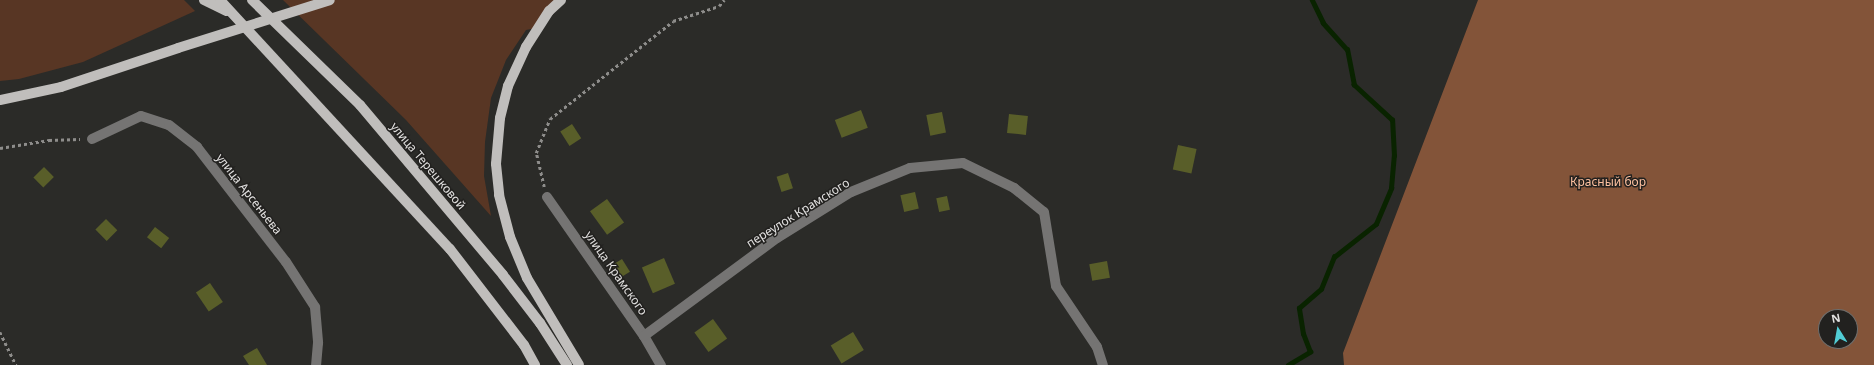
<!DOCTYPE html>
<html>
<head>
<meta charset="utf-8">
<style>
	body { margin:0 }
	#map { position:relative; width:1874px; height:365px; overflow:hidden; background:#2b2b28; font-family:"Noto Sans",sans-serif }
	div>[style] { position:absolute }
	.green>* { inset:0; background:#583624 }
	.forest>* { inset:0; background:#835439 }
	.stream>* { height:4.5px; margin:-2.25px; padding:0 2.25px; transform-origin:2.25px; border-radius:2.25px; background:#092300 }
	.building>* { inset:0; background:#595e29; transform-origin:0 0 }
	.path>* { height:2.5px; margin-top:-1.25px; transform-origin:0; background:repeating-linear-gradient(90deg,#8e8d8b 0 3px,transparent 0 6px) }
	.minor>* { height:10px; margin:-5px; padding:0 5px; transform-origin:5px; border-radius:5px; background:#757473 }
	.major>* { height:10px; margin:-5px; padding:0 5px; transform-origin:5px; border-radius:5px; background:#c0bebc }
	.major-bridge>* { height:10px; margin:-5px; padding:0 5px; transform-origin:5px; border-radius:5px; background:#c0bebc }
	span { translate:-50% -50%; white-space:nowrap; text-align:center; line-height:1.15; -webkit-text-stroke:3px #22211f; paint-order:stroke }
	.street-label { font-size:12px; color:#e2e1e0 }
	.park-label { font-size:12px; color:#fdc09f }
	.north { position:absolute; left:1818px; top:309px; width:40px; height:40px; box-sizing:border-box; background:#22211f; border:1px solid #6f6e6c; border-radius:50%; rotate:349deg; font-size:11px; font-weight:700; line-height:16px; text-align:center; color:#e2e1e0 }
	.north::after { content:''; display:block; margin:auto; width:14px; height:18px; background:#51ccd4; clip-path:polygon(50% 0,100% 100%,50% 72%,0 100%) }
</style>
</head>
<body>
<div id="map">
	<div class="green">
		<div style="clip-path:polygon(0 0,184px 0,195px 11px,83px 62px,19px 79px,0 81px)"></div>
		<div style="clip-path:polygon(283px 0,557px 0,536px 28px,526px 30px,506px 60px,491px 98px,485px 142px,484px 176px,491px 216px,406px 120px)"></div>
	</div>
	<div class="forest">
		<div style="clip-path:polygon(evenodd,1478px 0,1874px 0,1874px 365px,1344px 365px,1343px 353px,1478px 0,1826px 317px,1850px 317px,1850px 341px,1826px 341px,1826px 317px)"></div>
	</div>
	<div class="stream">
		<div style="left:1288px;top:365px;width:26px;rotate:-31deg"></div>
		<div style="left:1310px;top:352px;width:19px;rotate:-111deg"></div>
		<div style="left:1303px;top:334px;width:26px;rotate:-99deg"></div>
		<div style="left:1299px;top:308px;width:29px;rotate:-41deg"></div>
		<div style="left:1321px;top:289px;width:35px;rotate:-68deg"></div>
		<div style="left:1334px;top:257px;width:53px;rotate:-38.2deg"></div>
		<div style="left:1376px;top:224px;width:39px;rotate:-67deg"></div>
		<div style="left:1391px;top:188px;width:32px;rotate:-85deg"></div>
		<div style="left:1394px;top:156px;width:36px;rotate:-93deg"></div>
		<div style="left:1392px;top:120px;width:52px;rotate:-137.4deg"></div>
		<div style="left:1354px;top:85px;width:36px;rotate:-101deg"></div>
		<div style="left:1347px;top:50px;width:36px;rotate:-132deg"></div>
		<div style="left:1323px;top:23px;width:25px;rotate:-116deg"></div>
	</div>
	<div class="building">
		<div style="left:861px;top:110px;width:19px;height:28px;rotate:69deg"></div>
		<div style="left:942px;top:112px;width:21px;height:16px;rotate:79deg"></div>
		<div style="left:1009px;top:114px;width:19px;height:19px;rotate:6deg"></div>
		<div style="left:572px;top:124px;width:17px;height:14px;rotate:57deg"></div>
		<div style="left:1178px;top:145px;width:19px;height:25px;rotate:12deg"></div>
		<div style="left:44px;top:167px;width:14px;height:15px;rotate:45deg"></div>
		<div style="left:788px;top:173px;width:16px;height:12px;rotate:72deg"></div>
		<div style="left:915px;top:192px;width:17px;height:15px;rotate:77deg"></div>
		<div style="left:947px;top:196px;width:14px;height:11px;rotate:78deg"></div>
		<div style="left:607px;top:199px;width:29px;height:21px;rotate:54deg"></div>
		<div style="left:106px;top:219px;width:16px;height:15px;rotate:45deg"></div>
		<div style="left:155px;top:227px;width:18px;height:13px;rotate:38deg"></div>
		<div style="left:664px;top:258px;width:28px;height:24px;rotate:67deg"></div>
		<div style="left:622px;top:259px;width:15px;height:12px;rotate:58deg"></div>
		<div style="left:1107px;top:261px;width:17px;height:18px;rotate:80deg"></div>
		<div style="left:210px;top:283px;width:23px;height:17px;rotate:56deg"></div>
		<div style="left:713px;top:319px;width:24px;height:23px;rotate:54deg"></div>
		<div style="left:853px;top:332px;width:21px;height:26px;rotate:59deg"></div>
		<div style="clip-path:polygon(257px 348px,267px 365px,249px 365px,243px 356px)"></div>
	</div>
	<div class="path">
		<div style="left:0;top:148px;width:50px;rotate:-9.3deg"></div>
		<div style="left:49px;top:140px;width:31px;rotate:-2deg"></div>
		<div style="left:544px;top:187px;width:35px;rotate:-103deg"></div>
		<div style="left:536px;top:153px;width:37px;rotate:-68deg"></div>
		<div style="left:550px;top:119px;width:157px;rotate:-38.5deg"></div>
		<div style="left:673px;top:21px;width:48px;rotate:-18.1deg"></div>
		<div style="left:719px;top:6px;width:8px;rotate:-50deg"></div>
		<div style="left:0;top:332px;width:37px;rotate:64deg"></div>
	</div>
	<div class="minor">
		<div style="left:92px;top:139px;width:54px;rotate:-25.1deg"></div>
		<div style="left:141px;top:116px;width:29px;rotate:18deg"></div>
		<div style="left:169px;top:125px;width:36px;rotate:38deg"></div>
		<div style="left:197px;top:147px;width:145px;rotate:52.3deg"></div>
		<div style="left:286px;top:262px;width:54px;rotate:57.2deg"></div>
		<div style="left:315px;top:307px;width:36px;rotate:85deg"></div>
		<div style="left:318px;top:343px;width:22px;rotate:95deg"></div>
		<div style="left:547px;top:197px;width:169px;rotate:55.1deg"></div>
		<div style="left:644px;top:336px;width:34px;rotate:60deg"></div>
		<div style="left:644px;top:336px;width:165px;rotate:-36.4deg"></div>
		<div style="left:777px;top:238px;width:87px;rotate:-31.9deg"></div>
		<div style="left:851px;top:192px;width:64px;rotate:-22.1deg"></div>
		<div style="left:910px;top:168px;width:53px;rotate:-5.4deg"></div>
		<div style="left:963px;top:163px;width:57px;rotate:26.1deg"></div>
		<div style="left:1014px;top:188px;width:38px;rotate:39deg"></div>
		<div style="left:1044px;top:212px;width:75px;rotate:80.8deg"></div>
		<div style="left:1056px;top:286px;width:73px;rotate:56.1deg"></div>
		<div style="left:1097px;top:347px;width:19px;rotate:72deg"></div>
	</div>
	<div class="major">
		<div style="left:204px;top:0;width:25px;rotate:26deg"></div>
		<div style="left:220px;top:0;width:339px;rotate:47.3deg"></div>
		<div style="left:450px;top:249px;width:121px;rotate:52.4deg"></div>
		<div style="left:524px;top:345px;width:23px;rotate:61deg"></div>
		<div style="left:252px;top:0;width:151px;rotate:44.2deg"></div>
		<div style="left:360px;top:105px;width:222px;rotate:49.9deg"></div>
		<div style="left:503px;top:275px;width:61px;rotate:52.4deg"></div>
		<div style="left:540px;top:323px;width:50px;rotate:57.3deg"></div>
		<div style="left:561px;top:0;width:16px;rotate:137deg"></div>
		<div style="left:549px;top:11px;width:43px;rotate:122.6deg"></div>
		<div style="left:526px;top:47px;width:43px;rotate:114.8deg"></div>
		<div style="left:508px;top:86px;width:33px;rotate:104deg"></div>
		<div style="left:500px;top:118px;width:46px;rotate:95deg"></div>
		<div style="left:496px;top:164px;width:31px;rotate:84deg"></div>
		<div style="left:499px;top:195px;width:43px;rotate:75.3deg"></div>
		<div style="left:510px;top:237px;width:44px;rotate:67.5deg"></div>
		<div style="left:527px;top:278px;width:101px;rotate:59.1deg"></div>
		<div style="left:0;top:100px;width:62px;rotate:-12deg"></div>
		<div style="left:61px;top:87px;width:123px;rotate:-18.4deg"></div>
	</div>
	<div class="major-bridge">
		<div style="left:178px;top:48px;width:159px;rotate:-17.5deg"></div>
	</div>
	<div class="street-label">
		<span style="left:428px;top:166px;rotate:50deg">улица Терешковой</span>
		<span style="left:249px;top:194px;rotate:52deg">улица Арсеньева</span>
		<span style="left:798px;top:213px;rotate:-32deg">переулок Крамского</span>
		<span style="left:616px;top:273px;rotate:55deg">улица Крамского</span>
	</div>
	<div class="park-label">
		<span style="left:1608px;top:182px">Красный бор</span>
	</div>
	<div class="north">N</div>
</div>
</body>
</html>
